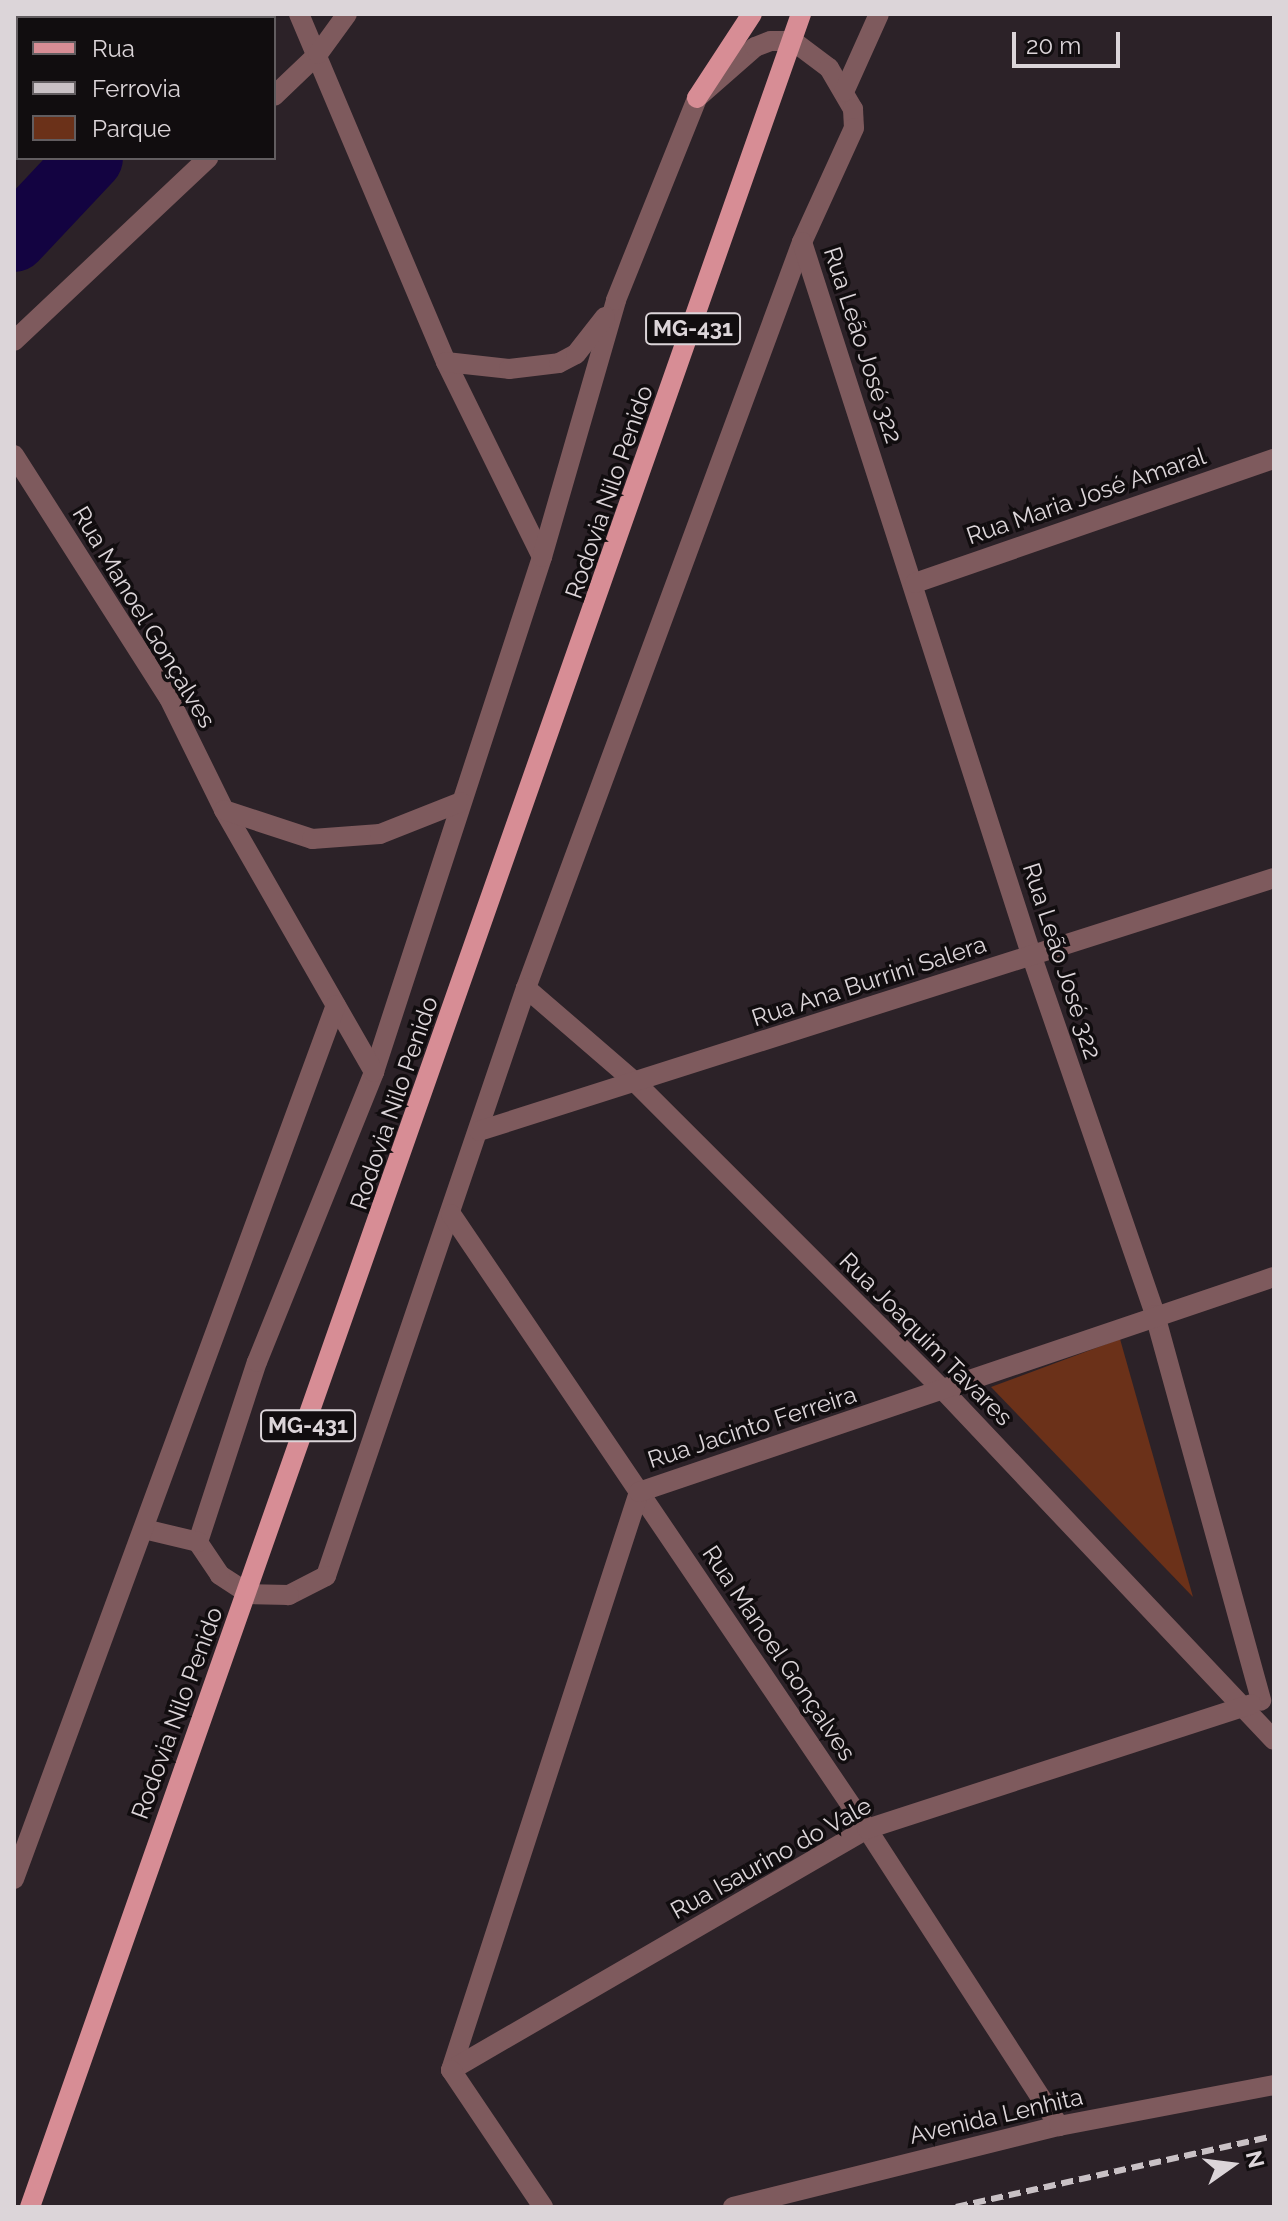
<!DOCTYPE html>
<html>
<head>
<meta charset="utf-8">
<style>
	body { margin:0 }
	#map { position:relative; width:1288px; height:2221px; overflow:hidden; background:#2c2228; font-family:Raleway,sans-serif }
	div>[style] { position:absolute }
	.green>* { inset:0; background:#6b3119 }
	.river>* { height:66px; margin:-33px; padding:0 33px; transform-origin:33px; border-radius:33px; background:#130341 }
	.minor>* { height:20px; margin:-10px; padding:0 10px; transform-origin:10px; border-radius:10px; background:#7e5a5d }
	.major>* { height:20px; margin:-10px; padding:0 10px; transform-origin:10px; border-radius:10px; background:#d78d95 }
	.rail>* { height:6px; margin-top:-3px; transform-origin:0; background:repeating-linear-gradient(90deg,#c9c1c5 0 12px,transparent 0 18px) }
	span { translate:-50% -50%; white-space:nowrap; text-align:center; line-height:1.15; -webkit-text-stroke:7px #110d0f; paint-order:stroke }
	.shield-label span { padding:2px 6px; background:#110d0f; border:2px solid; border-radius:6px; -webkit-text-stroke-width:0 }
	.shield-label { font-size:22px; color:#dcd5d9; font-weight:700 }
	.street-label { font-size:24px; color:#dcd5d9 }
	.frame { position:absolute; inset:0; border:16px solid #dcd5d9; pointer-events:none }
	.legend { position:absolute; left:16px; top:16px; width:260px; height:144px; box-sizing:border-box; background:#110d0f; border:2px solid #625d60; margin:0; padding:10px 14px; list-style:none; font-size:24px; color:#dcd5d9 }
	.legend li { display:flex; align-items:center; gap:16px; height:40px }
	.legend b { width:40px; border:2px solid #625d60 }
	.north { position:absolute; left:1192px; top:2125px; width:80px; height:80px; -webkit-text-stroke:6px #110d0f; paint-order:stroke; rotate:76deg; font-size:22px; font-weight:700; line-height:32px; text-align:center; color:#dcd5d9 }
	.north::after { content:''; display:block; margin:auto; width:28px; height:36px; background:#dcd5d9; clip-path:polygon(50% 0,100% 100%,50% 72%,0 100%) }
	.scale { position:absolute; left:1012px; top:32px; width:108px; height:36px; box-sizing:border-box; border:4px solid #dcd5d9; border-top:0; padding-left:10px; font-size:24px; line-height:28px; white-space:nowrap; color:#dcd5d9; -webkit-text-stroke:6px #110d0f; paint-order:stroke }
</style>
</head>
<body>
<div id="map">
	<div class="green">
		<div style="clip-path:polygon(1120px 1339px,1193px 1597px,991px 1387px)"></div>
	</div>
	<div class="river">
		<div style="left:224px;top:18px;width:6px;rotate:-45deg"></div>
		<div style="left:14px;top:239px;width:111px;rotate:-46.8deg"></div>
	</div>
	<div class="minor">
		<div style="left:299px;top:14px;width:378px;rotate:67.1deg"></div>
		<div style="left:446px;top:362px;width:217px;rotate:63.8deg"></div>
		<div style="left:32px;top:18px;width:4px;rotate:-63deg"></div>
		<div style="left:771px;top:41px;width:22px"></div>
		<div style="left:793px;top:41px;width:45px;rotate:36.9deg"></div>
		<div style="left:829px;top:68px;width:48px;rotate:59.7deg"></div>
		<div style="left:853px;top:109px;width:19px;rotate:87deg"></div>
		<div style="left:854px;top:128px;width:125px;rotate:114.5deg"></div>
		<div style="left:802px;top:242px;width:795px;rotate:110.3deg"></div>
		<div style="left:526px;top:988px;width:621px;rotate:108.79deg"></div>
		<div style="left:326px;top:1576px;width:42px;rotate:152.8deg"></div>
		<div style="left:289px;top:1595px;width:40px;rotate:-178.6deg"></div>
		<div style="left:249px;top:1594px;width:35px;rotate:-147deg"></div>
		<div style="left:220px;top:1575px;width:40px;rotate:-124deg"></div>
		<div style="left:198px;top:1542px;width:189px;rotate:-71.9deg"></div>
		<div style="left:257px;top:1362px;width:313px;rotate:-68deg"></div>
		<div style="left:374px;top:1072px;width:542px;rotate:-71.93deg"></div>
		<div style="left:542px;top:557px;width:267px;rotate:-73.9deg"></div>
		<div style="left:616px;top:300px;width:218px;rotate:-68.1deg"></div>
		<div style="left:697px;top:98px;width:77px;rotate:-41.3deg"></div>
		<div style="left:755px;top:47px;width:17px;rotate:-21deg"></div>
		<div style="left:14px;top:45px;width:7px;rotate:-56deg"></div>
		<div style="left:844px;top:92px;width:85px;rotate:-65.8deg"></div>
		<div style="left:274px;top:96px;width:61px;rotate:-43.7deg"></div>
		<div style="left:318px;top:54px;width:49px;rotate:-54.1deg"></div>
		<div style="left:802px;top:242px;width:751px;rotate:72.17deg"></div>
		<div style="left:1032px;top:957px;width:379px;rotate:71deg"></div>
		<div style="left:1155px;top:1315px;width:400px;rotate:74.6deg"></div>
		<div style="left:14px;top:341px;width:267px;rotate:-43.3deg"></div>
		<div style="left:446px;top:362px;width:63px;rotate:6.3deg"></div>
		<div style="left:509px;top:369px;width:50px;rotate:-6.8deg"></div>
		<div style="left:559px;top:363px;width:19px;rotate:-28deg"></div>
		<div style="left:576px;top:354px;width:47px;rotate:-51.9deg"></div>
		<div style="left:14px;top:455px;width:288px;rotate:57.5deg"></div>
		<div style="left:169px;top:698px;width:125px;rotate:63.8deg"></div>
		<div style="left:224px;top:810px;width:302px;rotate:60.2deg"></div>
		<div style="left:915px;top:583px;width:380px;rotate:-19.1deg"></div>
		<div style="left:224px;top:810px;width:93px;rotate:18.2deg"></div>
		<div style="left:312px;top:839px;width:68px;rotate:-4.2deg"></div>
		<div style="left:380px;top:834px;width:87px;rotate:-21.6deg"></div>
		<div style="left:526px;top:988px;width:145px;rotate:40.8deg"></div>
		<div style="left:636px;top:1083px;width:436px;rotate:45deg"></div>
		<div style="left:944px;top:1391px;width:480px;rotate:46.6deg"></div>
		<div style="left:479px;top:1131px;width:834px;rotate:-17.65deg"></div>
		<div style="left:451px;top:1214px;width:742px;rotate:55.92deg"></div>
		<div style="left:867px;top:1829px;width:354px;rotate:57.1deg"></div>
		<div style="left:144px;top:1529px;width:56px;rotate:13.5deg"></div>
		<div style="left:14px;top:1879px;width:931px;rotate:-69.78deg"></div>
		<div style="left:451px;top:2070px;width:608px;rotate:-71.98deg"></div>
		<div style="left:639px;top:1492px;width:670px;rotate:-18.71deg"></div>
		<div style="left:451px;top:2070px;width:481px;rotate:-30.1deg"></div>
		<div style="left:867px;top:1829px;width:404px;rotate:-18deg"></div>
		<div style="left:451px;top:2070px;width:165px;rotate:56.1deg"></div>
		<div style="left:733px;top:2207px;width:336px;rotate:-14deg"></div>
		<div style="left:1059px;top:2126px;width:219px;rotate:-10.8deg"></div>
	</div>
	<div class="major">
		<div style="left:697px;top:98px;width:100px;rotate:-56.8deg"></div>
		<div style="left:30px;top:2207px;width:2325px;rotate:-70.63deg"></div>
	</div>
	<div class="rail">
		<div style="left:956px;top:2207px;width:326px;rotate:-12.6deg"></div>
	</div>
	<div class="shield-label">
		<span style="left:693px;top:329px">MG-431</span>
		<span style="left:308px;top:1426px">MG-431</span>
	</div>
	<div class="street-label">
		<span style="left:863px;top:345px;rotate:72deg">Rua Leão José 322</span>
		<span style="left:609px;top:492px;rotate:-71deg">Rodovia Nilo Penido</span>
		<span style="left:1086px;top:496px;rotate:-19deg">Rua Maria José Amaral</span>
		<span style="left:144px;top:617px;rotate:59deg">Rua Manoel Gonçalves</span>
		<span style="left:1062px;top:961px;rotate:72deg">Rua Leão José 322</span>
		<span style="left:869px;top:981px;rotate:-18deg">Rua Ana Burrini Salera</span>
		<span style="left:394px;top:1103px;rotate:-71deg">Rodovia Nilo Penido</span>
		<span style="left:926px;top:1339px;rotate:45deg">Rua Joaquim Tavares</span>
		<span style="left:752px;top:1427px;rotate:-18deg">Rua Jacinto Ferreira</span>
		<span style="left:779px;top:1653px;rotate:56deg">Rua Manoel Gonçalves</span>
		<span style="left:177px;top:1713px;rotate:-70deg">Rodovia Nilo Penido</span>
		<span style="left:771px;top:1858px;rotate:-29deg">Rua Isaurino do Vale</span>
		<span style="left:996px;top:2116px;rotate:-13deg">Avenida Lenhita</span>
	</div>
	<div class="frame"></div>
	<ul class="legend">
	<li><b style="height:10px;background:#d78d95"></b>Rua</li>
	<li><b style="height:10px;background:#c9c1c5"></b>Ferrovia</li>
	<li><b style="height:22px;background:#6b3119"></b>Parque</li>
	</ul>
	<div class="north">N</div>
	<div class="scale">20 m</div>
</div>
</body>
</html>
